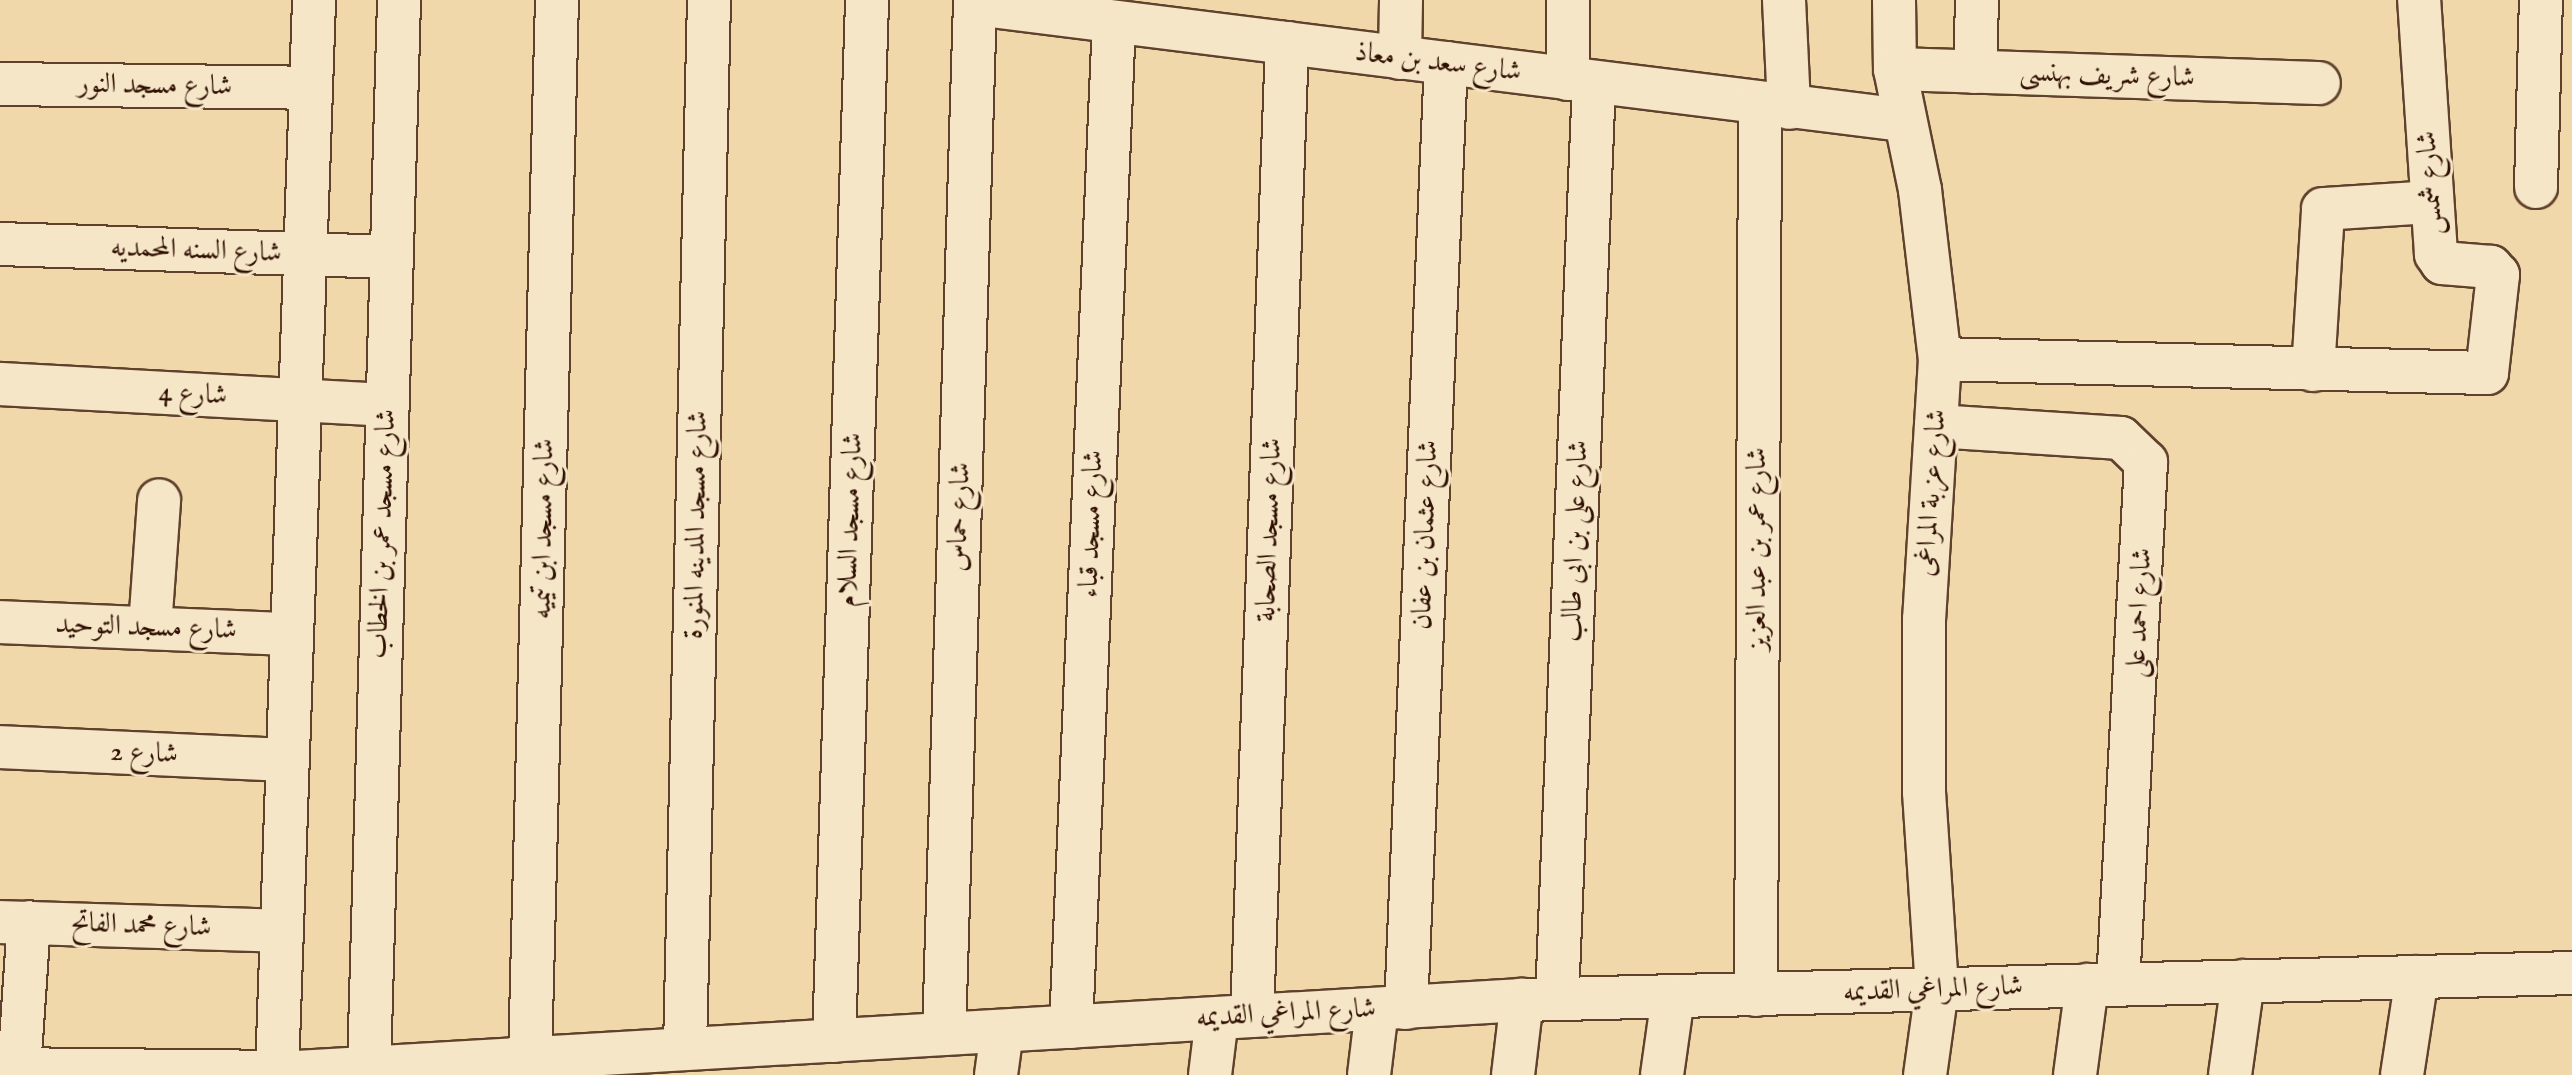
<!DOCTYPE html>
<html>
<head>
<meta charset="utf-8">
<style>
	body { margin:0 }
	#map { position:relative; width:2572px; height:1075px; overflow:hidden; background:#f1d8ab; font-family:"IM FELL English",Amiri,serif }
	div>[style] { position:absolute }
	.roads { filter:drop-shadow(2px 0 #60422c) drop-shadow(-2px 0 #60422c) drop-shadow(0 2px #60422c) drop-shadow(0 -2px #60422c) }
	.minor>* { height:42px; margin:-21px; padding:0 21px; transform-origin:21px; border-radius:21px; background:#f6e6c8 }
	span { translate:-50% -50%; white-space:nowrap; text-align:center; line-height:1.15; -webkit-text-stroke:6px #f6e6c8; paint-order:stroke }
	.street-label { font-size:28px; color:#2f1002 }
</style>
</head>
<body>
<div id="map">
	<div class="roads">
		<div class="minor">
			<div style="left:1784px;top:0;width:108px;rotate:87.3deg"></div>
			<div style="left:1894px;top:0;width:69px;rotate:89.2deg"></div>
			<div style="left:1895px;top:69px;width:124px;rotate:78.3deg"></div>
			<div style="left:1920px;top:190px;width:170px;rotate:83.3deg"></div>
			<div style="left:1940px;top:359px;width:260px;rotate:93.5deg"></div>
			<div style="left:1924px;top:619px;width:173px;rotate:90deg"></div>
			<div style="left:1924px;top:792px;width:197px;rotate:86.2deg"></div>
			<div style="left:1937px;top:989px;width:87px;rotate:97.9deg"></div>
			<div style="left:975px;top:4px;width:934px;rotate:7.13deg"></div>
			<div style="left:1400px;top:58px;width:58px;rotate:-89deg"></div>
			<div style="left:1895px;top:69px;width:424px;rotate:1.9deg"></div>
			<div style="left:1975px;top:72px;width:72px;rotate:-88.4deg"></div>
			<div style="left:1568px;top:79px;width:79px;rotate:-90deg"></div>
			<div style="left:0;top:84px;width:311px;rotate:0.7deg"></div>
			<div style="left:2536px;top:187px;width:187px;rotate:-88.5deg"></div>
			<div style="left:0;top:244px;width:391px;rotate:1.9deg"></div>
			<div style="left:1940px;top:359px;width:547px;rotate:1.47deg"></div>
			<div style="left:2487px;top:373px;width:99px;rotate:-83.6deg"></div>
			<div style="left:2498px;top:275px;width:11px;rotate:-131deg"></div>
			<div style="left:2491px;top:267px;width:49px;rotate:-175.3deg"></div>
			<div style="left:2442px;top:263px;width:11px;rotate:-124deg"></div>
			<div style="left:2436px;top:254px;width:255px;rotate:-93.8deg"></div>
			<div style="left:2313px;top:370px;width:161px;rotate:-86.4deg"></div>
			<div style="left:2323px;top:209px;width:109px;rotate:-3.7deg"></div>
			<div style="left:0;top:384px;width:388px;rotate:3.1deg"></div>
			<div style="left:1936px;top:426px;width:185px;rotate:3.7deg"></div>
			<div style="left:2121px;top:438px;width:35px;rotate:44deg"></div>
			<div style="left:2146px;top:462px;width:523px;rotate:93.07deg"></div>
			<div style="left:0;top:622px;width:292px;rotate:2.4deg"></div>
			<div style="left:150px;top:627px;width:127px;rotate:-85.9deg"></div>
			<div style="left:0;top:747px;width:288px;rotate:2.6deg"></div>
			<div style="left:0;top:922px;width:282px;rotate:1.8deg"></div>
			<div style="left:1756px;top:995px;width:892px;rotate:-89.74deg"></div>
			<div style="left:1557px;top:999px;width:917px;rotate:-87.69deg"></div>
			<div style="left:1406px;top:1008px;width:946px;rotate:-87.58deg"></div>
			<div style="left:1252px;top:1016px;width:974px;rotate:-87.94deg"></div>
			<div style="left:1071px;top:1027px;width:1006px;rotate:-87.55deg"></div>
			<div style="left:944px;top:1034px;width:1034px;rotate:-88.28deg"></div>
			<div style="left:834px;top:1041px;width:1042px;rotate:-88.18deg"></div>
			<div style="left:685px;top:1049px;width:1049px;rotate:-88.69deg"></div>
			<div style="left:530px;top:1058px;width:1058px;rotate:-88.54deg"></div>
			<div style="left:369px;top:1068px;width:1068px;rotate:-88.39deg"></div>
			<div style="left:0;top:1069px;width:297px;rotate:0.6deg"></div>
			<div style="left:297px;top:1072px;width:1227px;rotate:-3.36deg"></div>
			<div style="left:1522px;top:1000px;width:1050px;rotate:-1.47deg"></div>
			<div style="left:19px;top:1069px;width:147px;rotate:-86.1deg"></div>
			<div style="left:277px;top:1072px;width:1073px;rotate:-88.02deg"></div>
			<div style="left:996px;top:1075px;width:44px;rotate:-82.2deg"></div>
			<div style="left:1210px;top:1075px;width:57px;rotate:-83deg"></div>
			<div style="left:1369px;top:1075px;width:66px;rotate:-83.1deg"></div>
			<div style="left:1513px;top:1075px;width:76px;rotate:-83.2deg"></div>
			<div style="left:1662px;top:1075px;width:79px;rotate:-82deg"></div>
			<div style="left:2075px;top:1075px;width:91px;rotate:-82.4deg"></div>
			<div style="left:2230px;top:1075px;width:95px;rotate:-82.1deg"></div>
			<div style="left:2402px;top:1075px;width:99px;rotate:-81.3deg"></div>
		</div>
	</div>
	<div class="street-label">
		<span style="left:1438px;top:63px;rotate:7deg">شارع سعد بن معاذ</span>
		<span style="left:2107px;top:76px;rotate:2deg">شارع شريف بهنسى</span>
		<span style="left:155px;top:86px;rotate:1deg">شارع مسجد النور</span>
		<span style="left:2431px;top:183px;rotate:-94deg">شارع شمس</span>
		<span style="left:196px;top:251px;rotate:2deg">شارع السنه المحمديه</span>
		<span style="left:193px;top:395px;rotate:3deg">شارع 4</span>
		<span style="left:1932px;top:493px;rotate:-86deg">شارع عزبة المراغى</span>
		<span style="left:960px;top:517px;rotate:-88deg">شارع حماس</span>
		<span style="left:851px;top:520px;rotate:-88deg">شارع مسجد السلام</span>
		<span style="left:1092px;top:524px;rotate:-88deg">شارع مسجد قباء</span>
		<span style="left:697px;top:525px;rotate:-89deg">شارع مسجد المدينه المنورة</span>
		<span style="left:544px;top:529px;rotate:-89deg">شارع مسجد ابن تيميه</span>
		<span style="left:1270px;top:530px;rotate:-88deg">شارع مسجد الصحابة</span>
		<span style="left:383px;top:534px;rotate:-88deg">شارع مسجد عمر بن الخطاب</span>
		<span style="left:1426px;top:535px;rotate:-88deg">شارع عثمان بن عفان</span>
		<span style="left:1576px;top:541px;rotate:-88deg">شارع على بن ابى طالب</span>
		<span style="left:1758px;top:549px;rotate:-90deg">شارع عمر بن عبد العزيز</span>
		<span style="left:2140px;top:613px;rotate:-87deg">شارع احمد على</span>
		<span style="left:146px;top:628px;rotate:2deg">شارع مسجد التوحيد</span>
		<span style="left:144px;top:754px;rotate:2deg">شارع 2</span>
		<span style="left:141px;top:926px;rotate:2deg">شارع محمد الفاتح</span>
		<span style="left:1933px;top:990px;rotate:-2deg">شارع المراغي القديمه</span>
		<span style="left:1286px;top:1014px;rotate:-3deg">شارع المراغي القديمه</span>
	</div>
</div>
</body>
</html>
